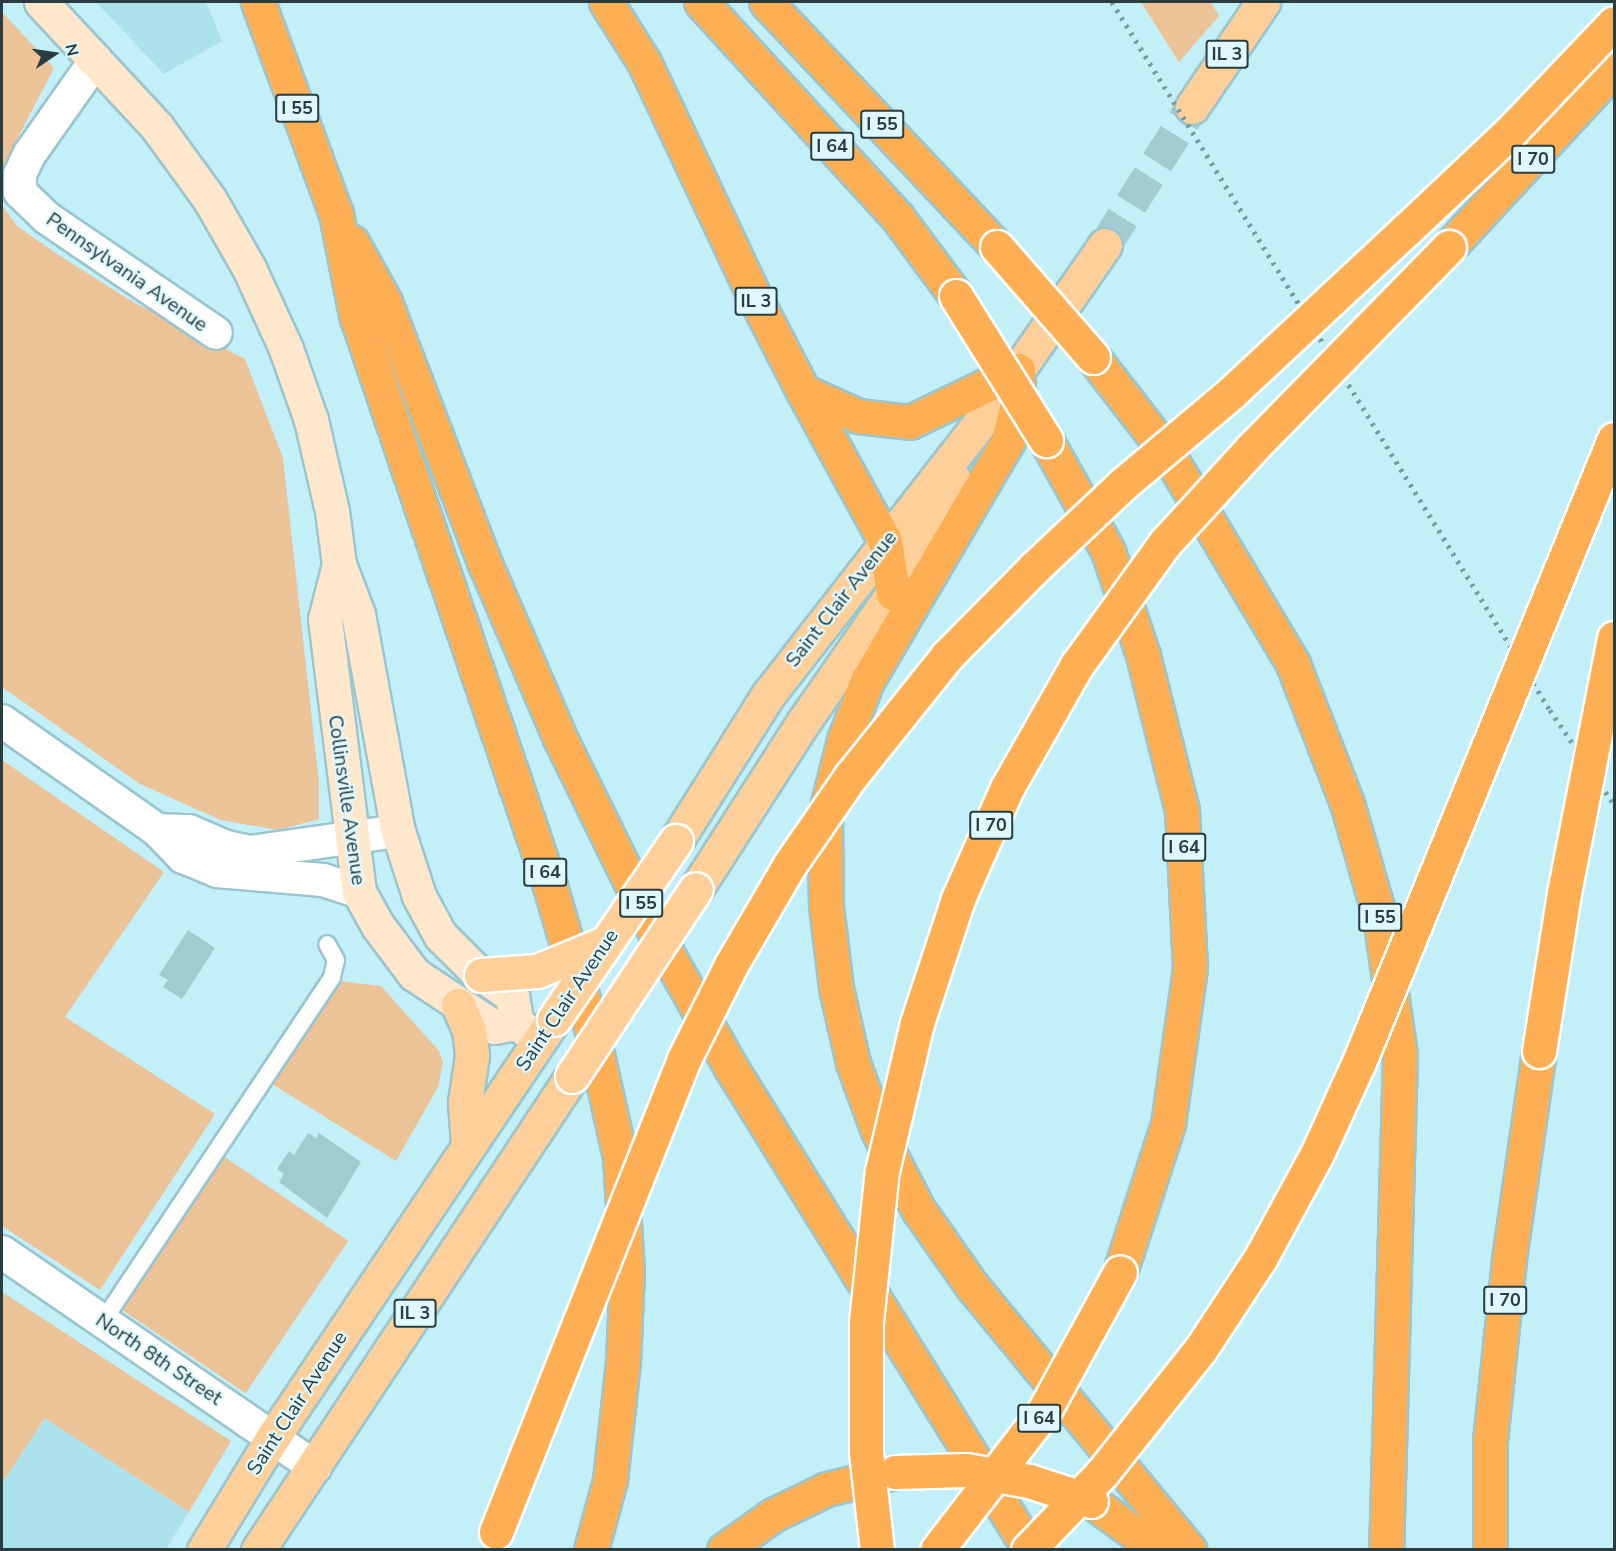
<!DOCTYPE html>
<html>
<head>
<meta charset="utf-8">
<style>
	body { margin:0 }
	#map { position:relative; width:1616px; height:1551px; overflow:hidden; background:#c2eff8; font-family:"Nunito Sans",sans-serif }
	div>[style] { position:absolute }
	.built>* { inset:0; background:#ace2ec }
	.green>* { inset:0; background:#ecc297; transform-origin:0 0 }
	.building>* { inset:0; background:#9fcbd3 }
	.primary-tunnel>* { height:33px; margin-top:-16.5px; transform-origin:0; background:repeating-linear-gradient(90deg,#a4cbd3 0 33px,transparent 0 49px) }
	.roads { filter:drop-shadow(2px 0 #9ac5ce) drop-shadow(-2px 0 #9ac5ce) drop-shadow(0 2px #9ac5ce) drop-shadow(0 -2px #9ac5ce) }
	.lane>* { height:16px; margin:-8px; padding:0 8px; transform-origin:8px; border-radius:8px; background:#fff }
	.street>* { height:32px; margin:-16px; padding:0 16px; transform-origin:16px; border-radius:16px; background:#fff }
	.secondary>* { height:33px; margin:-16.5px; padding:0 16.5px; transform-origin:16.5px; border-radius:16.5px; background:#ffe7cb }
	.primary>* { height:33px; margin:-16.5px; padding:0 16.5px; transform-origin:16.5px; border-radius:16.5px; background:#fecf98 }
	.highway>* { height:33px; margin:-16.5px; padding:0 16.5px; transform-origin:16.5px; border-radius:16.5px; background:#feaf53 }
	.rail>* { height:4.5px; margin-top:-2.25px; transform-origin:0; background:repeating-linear-gradient(90deg,#7b9ba1 0 3px,transparent 0 9px) }
	.bridges { filter:drop-shadow(2px 0 #fff) drop-shadow(-2px 0 #fff) drop-shadow(0 2px #fff) drop-shadow(0 -2px #fff) }
	.primary-bridge>* { height:33px; margin:-16.5px; padding:0 16.5px; transform-origin:16.5px; border-radius:16.5px; background:#fecf98 }
	.highway-bridge>* { height:33px; margin:-16.5px; padding:0 16.5px; transform-origin:16.5px; border-radius:16.5px; background:#feaf53 }
	span { translate:-50% -50%; white-space:nowrap; text-align:center; line-height:1.15; -webkit-text-stroke:4.5px #def9fe; paint-order:stroke }
	.shield-label span { padding:2px 4px; background:#def9fe; border:2px solid; border-radius:4px; -webkit-text-stroke-width:0 }
	.shield-label { font-size:18px; color:#2a3c40; font-weight:700 }
	.street-label { font-size:20px; color:#2a3c40 }
	.frame { position:absolute; inset:0; border:3px solid #2a3c40; pointer-events:none }
	.north { position:absolute; left:24px; top:24px; width:60px; height:60px; -webkit-text-stroke:4px #def9fe; paint-order:stroke; rotate:77deg; font-size:16px; font-weight:700; line-height:24px; text-align:center; color:#2a3c40 }
	.north::after { content:''; display:block; margin:auto; width:21px; height:27px; background:#2a3c40; clip-path:polygon(50% 0,100% 100%,50% 72%,0 100%) }
</style>
</head>
<body>
<div id="map">
	<div class="built">
		<div style="clip-path:polygon(96px 2px,206px 2px,222px 41px,164px 74px)"></div>
		<div style="clip-path:polygon(45px 1418px,189px 1512px,166px 1549px,2px 1550px,2px 1483px)"></div>
	</div>
	<div class="green">
		<div style="clip-path:polygon(1141px 2px,1211px 2px,1219px 16px,1179px 62px)"></div>
		<div style="clip-path:polygon(2px 12px,54px 68px,2px 168px)"></div>
		<div style="clip-path:polygon(2px 205px,17px 226px,57px 254px,133px 302px,245px 359px,283px 458px,319px 783px,319px 819px,278px 830px,221px 820px,140px 784px,2px 687px)"></div>
		<div style="clip-path:polygon(2px 760px,164px 872px,65px 1017px,215px 1114px,100px 1290px,2px 1226px)"></div>
		<div style="clip-path:polygon(339px 981px,381px 986px,439px 1051px,443px 1062px,438px 1087px,396px 1161px,269px 1082px)"></div>
		<div style="left:220px;top:1154px;width:155px;height:184px;rotate:34deg"></div>
		<div style="clip-path:polygon(2px 1292px,231px 1441px,189px 1512px,45px 1418px,2px 1483px)"></div>
	</div>
	<div class="building">
		<div style="clip-path:polygon(188px 930px,215px 948px,182px 999px,163px 987px,168px 980px,159px 975px)"></div>
		<div style="clip-path:polygon(308px 1133px,316px 1138px,319px 1133px,361px 1162px,327px 1218px,279px 1182px,284px 1174px,277px 1169px,289px 1151px,294px 1155px)"></div>
	</div>
	<div class="primary-tunnel">
		<div style="left:1105px;top:245px;width:163px;rotate:-57.8deg"></div>
	</div>
	<div class="roads">
		<div class="lane">
			<div style="left:103px;top:1321px;width:413px;rotate:-56.3deg"></div>
			<div style="left:332px;top:977px;width:17px;rotate:-77deg"></div>
			<div style="left:336px;top:960px;width:18px;rotate:-119deg"></div>
		</div>
		<div class="street">
			<div style="left:96px;top:60px;width:116px;rotate:125.2deg"></div>
			<div style="left:29px;top:155px;width:21px;rotate:115deg"></div>
			<div style="left:20px;top:174px;width:18px;rotate:90deg"></div>
			<div style="left:20px;top:192px;width:37px;rotate:44deg"></div>
			<div style="left:47px;top:218px;width:204px;rotate:34.2deg"></div>
			<div style="left:2px;top:721px;width:189px;rotate:35.1deg"></div>
			<div style="left:157px;top:830px;width:37px;rotate:46deg"></div>
			<div style="left:183px;top:857px;width:37px;rotate:22deg"></div>
			<div style="left:217px;top:871px;width:106px;rotate:4.9deg"></div>
			<div style="left:323px;top:880px;width:38px;rotate:18deg"></div>
			<div style="left:157px;top:830px;width:32px;rotate:2deg"></div>
			<div style="left:189px;top:831px;width:40px;rotate:23.4deg"></div>
			<div style="left:226px;top:847px;width:25px;rotate:12deg"></div>
			<div style="left:250px;top:852px;width:149px;rotate:-8.1deg"></div>
			<div style="left:2px;top:1252px;width:380px;rotate:34.5deg"></div>
		</div>
		<div class="secondary">
			<div style="left:41px;top:2px;width:171px;rotate:47.1deg"></div>
			<div style="left:157px;top:127px;width:90px;rotate:54deg"></div>
			<div style="left:210px;top:200px;width:78px;rotate:60.2deg"></div>
			<div style="left:249px;top:268px;width:89px;rotate:65.4deg"></div>
			<div style="left:286px;top:349px;width:75px;rotate:70.6deg"></div>
			<div style="left:311px;top:420px;width:93px;rotate:77deg"></div>
			<div style="left:332px;top:511px;width:53px;rotate:82.5deg"></div>
			<div style="left:339px;top:564px;width:53px;rotate:69.2deg"></div>
			<div style="left:358px;top:614px;width:221px;rotate:79.6deg"></div>
			<div style="left:398px;top:831px;width:68px;rotate:72.1deg"></div>
			<div style="left:419px;top:896px;width:44px;rotate:61.7deg"></div>
			<div style="left:440px;top:935px;width:48px;rotate:45deg"></div>
			<div style="left:474px;top:969px;width:47px;rotate:35.4deg"></div>
			<div style="left:512px;top:996px;width:27px;rotate:80deg"></div>
			<div style="left:517px;top:1023px;width:28px;rotate:38deg"></div>
			<div style="left:339px;top:564px;width:57px;rotate:104.3deg"></div>
			<div style="left:325px;top:619px;width:275px;rotate:82.9deg"></div>
			<div style="left:359px;top:892px;width:39px;rotate:61deg"></div>
			<div style="left:378px;top:926px;width:60px;rotate:53.1deg"></div>
			<div style="left:414px;top:974px;width:96px;rotate:33.5deg"></div>
			<div style="left:494px;top:1027px;width:23px;rotate:-10deg"></div>
		</div>
		<div class="primary">
			<div style="left:1192px;top:107px;width:127px;rotate:-55.9deg"></div>
			<div style="left:676px;top:841px;width:173px;rotate:-57.8deg"></div>
			<div style="left:768px;top:695px;width:366px;rotate:-52.1deg"></div>
			<div style="left:993px;top:406px;width:196px;rotate:-55.2deg"></div>
			<div style="left:696px;top:889px;width:200px;rotate:-57.3deg"></div>
			<div style="left:804px;top:721px;width:156px;rotate:-55.2deg"></div>
			<div style="left:893px;top:593px;width:129px;rotate:-61.8deg"></div>
			<div style="left:458px;top:1005px;width:27px;rotate:66deg"></div>
			<div style="left:469px;top:1030px;width:26px;rotate:83deg"></div>
			<div style="left:472px;top:1056px;width:47px;rotate:98.7deg"></div>
			<div style="left:465px;top:1102px;width:44px;rotate:86.1deg"></div>
			<div style="left:204px;top:1550px;width:132px;rotate:-58.6deg"></div>
			<div style="left:273px;top:1437px;width:504px;rotate:-56.09deg"></div>
			<div style="left:258px;top:1550px;width:569px;rotate:-56.48deg"></div>
		</div>
		<div class="highway">
			<div style="left:258px;top:2px;width:226px;rotate:69.8deg"></div>
			<div style="left:336px;top:214px;width:103px;rotate:78.8deg"></div>
			<div style="left:356px;top:315px;width:603px;rotate:71.23deg"></div>
			<div style="left:550px;top:886px;width:143px;rotate:73.7deg"></div>
			<div style="left:590px;top:1023px;width:137px;rotate:77.4deg"></div>
			<div style="left:620px;top:1157px;width:114px;rotate:86.5deg"></div>
			<div style="left:627px;top:1271px;width:91px;rotate:92.5deg"></div>
			<div style="left:623px;top:1362px;width:119px;rotate:96.3deg"></div>
			<div style="left:610px;top:1480px;width:73px;rotate:105.2deg"></div>
			<div style="left:606px;top:2px;width:71px;rotate:57.7deg"></div>
			<div style="left:644px;top:62px;width:254px;rotate:64.8deg"></div>
			<div style="left:752px;top:292px;width:111px;rotate:62.7deg"></div>
			<div style="left:803px;top:391px;width:60px;rotate:24.4deg"></div>
			<div style="left:858px;top:416px;width:52px;rotate:6.6deg"></div>
			<div style="left:910px;top:422px;width:120px;rotate:-25.7deg"></div>
			<div style="left:701px;top:2px;width:292px;rotate:47.6deg"></div>
			<div style="left:898px;top:218px;width:97px;rotate:53.4deg"></div>
			<div style="left:766px;top:2px;width:337px;rotate:46.7deg"></div>
			<div style="left:352px;top:242px;width:68px;rotate:61.2deg"></div>
			<div style="left:385px;top:302px;width:283px;rotate:69.1deg"></div>
			<div style="left:486px;top:566px;width:187px;rotate:66.7deg"></div>
			<div style="left:560px;top:738px;width:214px;rotate:63.9deg"></div>
			<div style="left:654px;top:930px;width:156px;rotate:60.8deg"></div>
			<div style="left:730px;top:1066px;width:569px;rotate:58.21deg"></div>
			<div style="left:1449px;top:247px;width:243px;rotate:-47.2deg"></div>
			<div style="left:1093px;top:357px;width:123px;rotate:52.3deg"></div>
			<div style="left:1168px;top:454px;width:244px;rotate:59.2deg"></div>
			<div style="left:1293px;top:664px;width:149px;rotate:68.8deg"></div>
			<div style="left:1347px;top:803px;width:119px;rotate:73.9deg"></div>
			<div style="left:1380px;top:917px;width:138px;rotate:81.7deg"></div>
			<div style="left:1400px;top:1054px;width:496px;rotate:91.6deg"></div>
			<div style="left:1018px;top:374px;width:29px;rotate:92deg"></div>
			<div style="left:1017px;top:403px;width:37px;rotate:103deg"></div>
			<div style="left:1009px;top:439px;width:281px;rotate:120.4deg"></div>
			<div style="left:867px;top:681px;width:63px;rotate:111.3deg"></div>
			<div style="left:844px;top:740px;width:77px;rotate:104.2deg"></div>
			<div style="left:825px;top:815px;width:91px;rotate:89.4deg"></div>
			<div style="left:826px;top:906px;width:83px;rotate:83deg"></div>
			<div style="left:836px;top:988px;width:77px;rotate:77.2deg"></div>
			<div style="left:853px;top:1063px;width:72px;rotate:69.8deg"></div>
			<div style="left:878px;top:1131px;width:88px;rotate:62.9deg"></div>
			<div style="left:918px;top:1209px;width:94px;rotate:55deg"></div>
			<div style="left:972px;top:1286px;width:342px;rotate:50.5deg"></div>
			<div style="left:803px;top:391px;width:171px;rotate:61.3deg"></div>
			<div style="left:885px;top:541px;width:53px;rotate:81.3deg"></div>
			<div style="left:1046px;top:440px;width:127px;rotate:60.8deg"></div>
			<div style="left:1108px;top:551px;width:110px;rotate:71.4deg"></div>
			<div style="left:1143px;top:655px;width:160px;rotate:75.9deg"></div>
			<div style="left:1182px;top:810px;width:158px;rotate:87.1deg"></div>
			<div style="left:1190px;top:968px;width:158px;rotate:98deg"></div>
			<div style="left:1168px;top:1124px;width:156px;rotate:108deg"></div>
			<div style="left:1091px;top:1501px;width:83px;rotate:36.2deg"></div>
			<div style="left:724px;top:1550px;width:60px;rotate:-35.5deg"></div>
			<div style="left:773px;top:1515px;width:60px;rotate:-25.7deg"></div>
			<div style="left:827px;top:1489px;width:70px;rotate:-14deg"></div>
			<div style="left:1490px;top:1550px;width:109px;rotate:-90deg"></div>
			<div style="left:1490px;top:1441px;width:183px;rotate:-84deg"></div>
			<div style="left:1509px;top:1259px;width:210px;rotate:-81.8deg"></div>
		</div>
	</div>
	<div class="rail">
		<div style="left:1112px;top:2px;width:833px;rotate:58.26deg"></div>
		<div style="left:1550px;top:710px;width:114px;rotate:55.8deg"></div>
	</div>
	<div class="bridges">
		<div class="primary-bridge">
			<div style="left:481px;top:975px;width:56px;rotate:-4.1deg"></div>
			<div style="left:537px;top:971px;width:74px;rotate:-22.4deg"></div>
			<div style="left:554px;top:1019px;width:216px;rotate:-55.6deg"></div>
			<div style="left:572px;top:1076px;width:224px;rotate:-56.5deg"></div>
		</div>
		<div class="highway-bridge">
			<div style="left:997px;top:247px;width:146px;rotate:48.9deg"></div>
			<div style="left:956px;top:296px;width:170px;rotate:58deg"></div>
			<div style="left:1539px;top:1051px;width:160px;rotate:-81deg"></div>
			<div style="left:1564px;top:893px;width:260px;rotate:-78.9deg"></div>
			<div style="left:895px;top:1472px;width:71px;rotate:-1.6deg"></div>
			<div style="left:966px;top:1470px;width:64px;rotate:9.9deg"></div>
			<div style="left:1029px;top:1481px;width:65px;rotate:17.9deg"></div>
			<div style="left:496px;top:1532px;width:509px;rotate:-68.32deg"></div>
			<div style="left:684px;top:1059px;width:105px;rotate:-63.4deg"></div>
			<div style="left:731px;top:965px;width:117px;rotate:-59.7deg"></div>
			<div style="left:790px;top:864px;width:107px;rotate:-55.3deg"></div>
			<div style="left:851px;top:776px;width:154px;rotate:-51.3deg"></div>
			<div style="left:947px;top:656px;width:124px;rotate:-45.3deg"></div>
			<div style="left:1034px;top:568px;width:122px;rotate:-43.3deg"></div>
			<div style="left:1123px;top:484px;width:141px;rotate:-40.1deg"></div>
			<div style="left:1231px;top:393px;width:239px;rotate:-43deg"></div>
			<div style="left:1406px;top:230px;width:147px;rotate:-43.3deg"></div>
			<div style="left:1513px;top:129px;width:146px;rotate:-46.4deg"></div>
			<div style="left:877px;top:1550px;width:99px;rotate:-96.4deg"></div>
			<div style="left:866px;top:1452px;width:130px;rotate:-90deg"></div>
			<div style="left:866px;top:1322px;width:152px;rotate:-84deg"></div>
			<div style="left:882px;top:1171px;width:152px;rotate:-76.7deg"></div>
			<div style="left:917px;top:1023px;width:131px;rotate:-71.7deg"></div>
			<div style="left:958px;top:899px;width:121px;rotate:-66.2deg"></div>
			<div style="left:1007px;top:788px;width:142px;rotate:-60.4deg"></div>
			<div style="left:1077px;top:665px;width:150px;rotate:-54.2deg"></div>
			<div style="left:1165px;top:543px;width:130px;rotate:-47.5deg"></div>
			<div style="left:1253px;top:447px;width:280px;rotate:-45.6deg"></div>
			<div style="left:937px;top:1550px;width:175px;rotate:-52.4deg"></div>
			<div style="left:1044px;top:1411px;width:158px;rotate:-61.3deg"></div>
			<div style="left:1028px;top:1550px;width:107px;rotate:-46.1deg"></div>
			<div style="left:1102px;top:1473px;width:157px;rotate:-51.5deg"></div>
			<div style="left:1200px;top:1350px;width:111px;rotate:-56.7deg"></div>
			<div style="left:1261px;top:1257px;width:117px;rotate:-61.5deg"></div>
			<div style="left:1317px;top:1154px;width:101px;rotate:-65.5deg"></div>
			<div style="left:1359px;top:1062px;width:673px;rotate:-67.74deg"></div>
		</div>
	</div>
	<div class="shield-label">
		<span style="left:1227px;top:54px">IL 3</span>
		<span style="left:297px;top:108px">I 55</span>
		<span style="left:882px;top:124px">I 55</span>
		<span style="left:832px;top:146px">I 64</span>
		<span style="left:1533px;top:159px">I 70</span>
		<span style="left:756px;top:301px">IL 3</span>
		<span style="left:991px;top:825px">I 70</span>
		<span style="left:1184px;top:847px">I 64</span>
		<span style="left:545px;top:872px">I 64</span>
		<span style="left:641px;top:903px">I 55</span>
		<span style="left:1380px;top:917px">I 55</span>
		<span style="left:1505px;top:1300px">I 70</span>
		<span style="left:415px;top:1313px">IL 3</span>
		<span style="left:1039px;top:1418px">I 64</span>
	</div>
	<div class="street-label">
		<span style="left:127px;top:272px;rotate:35deg">Pennsylvania Avenue</span>
		<span style="left:841px;top:599px;rotate:-52deg">Saint Clair Avenue</span>
		<span style="left:347px;top:800px;rotate:82deg">Collinsville Avenue</span>
		<span style="left:567px;top:1000px;rotate:-56deg">Saint Clair Avenue</span>
		<span style="left:159px;top:1359px;rotate:34deg">North 8th Street</span>
		<span style="left:297px;top:1403px;rotate:-57deg">Saint Clair Avenue</span>
	</div>
	<div class="frame"></div>
	<div class="north">N</div>
</div>
</body>
</html>
